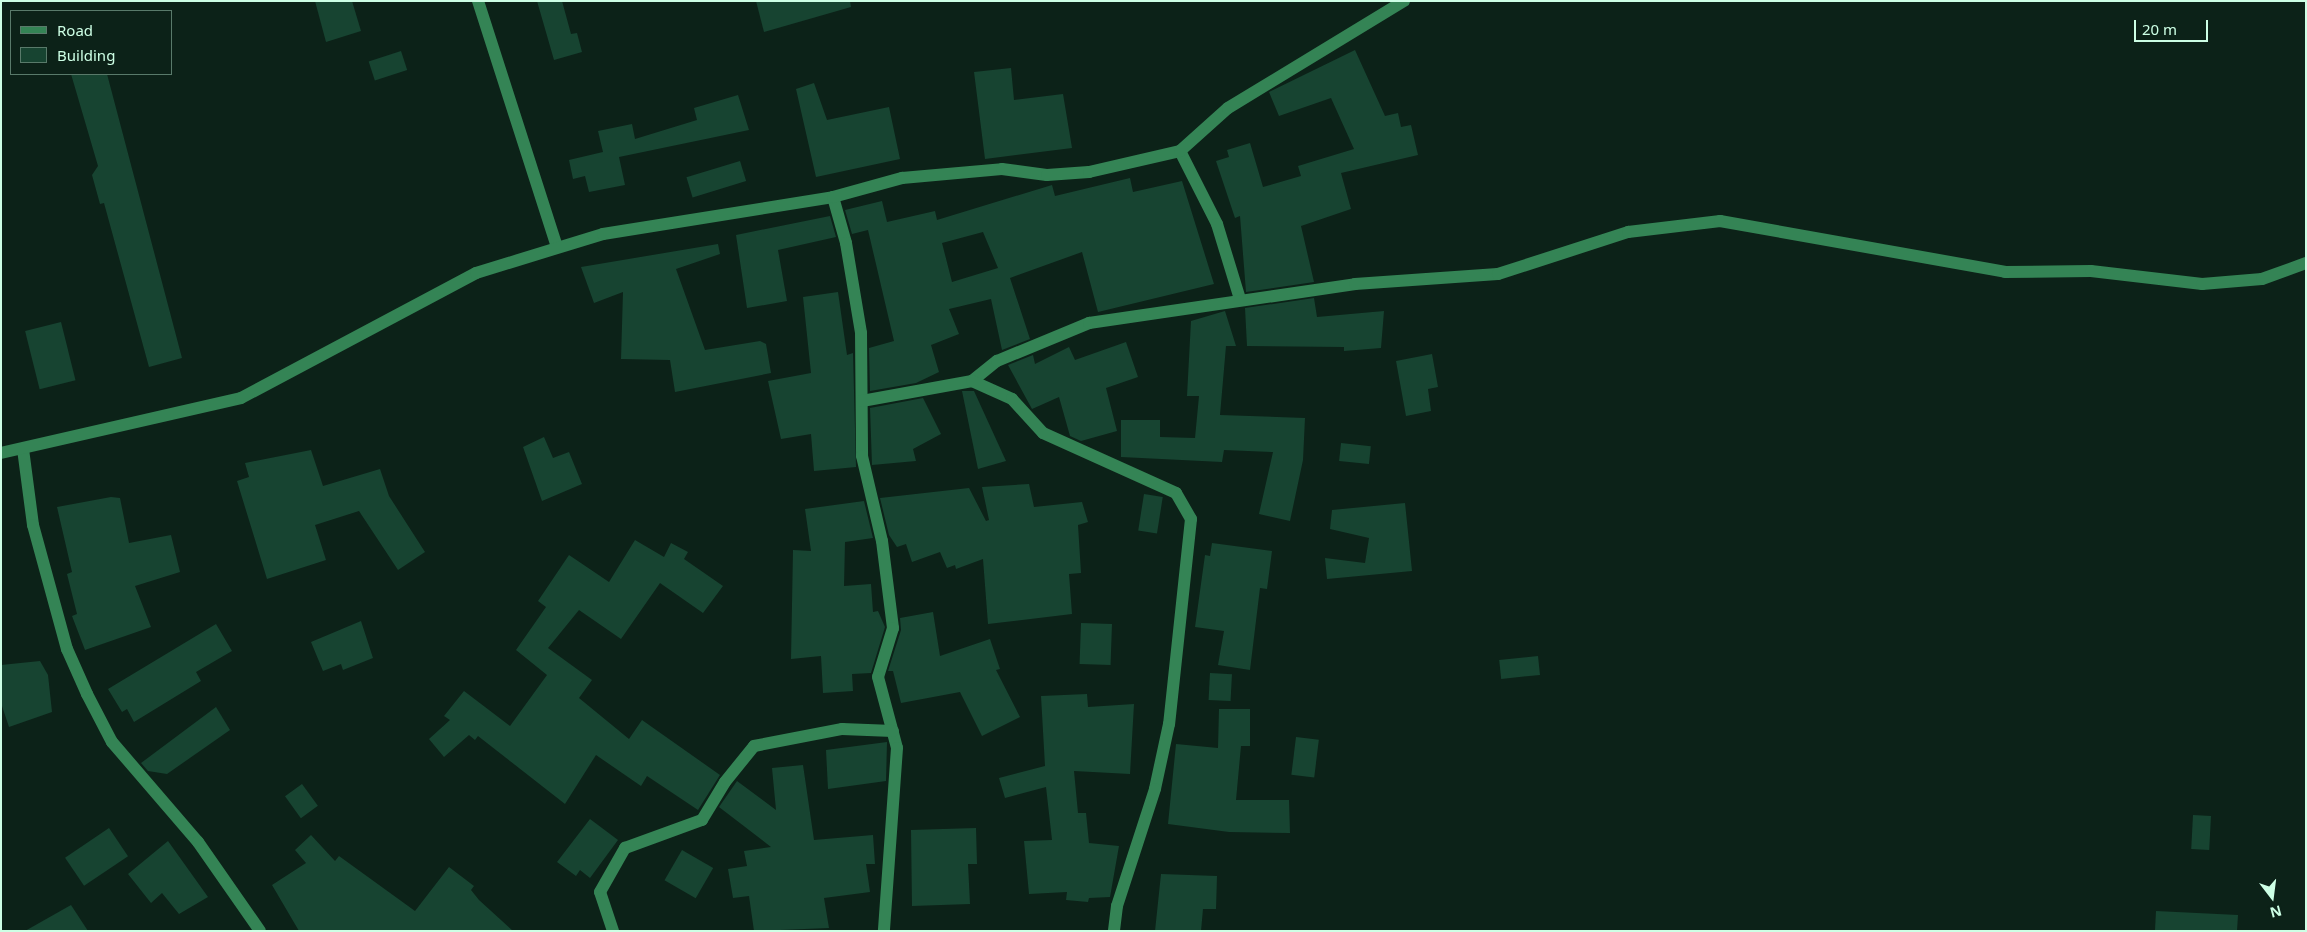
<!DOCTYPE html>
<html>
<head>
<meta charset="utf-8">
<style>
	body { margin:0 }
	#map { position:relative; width:2307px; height:932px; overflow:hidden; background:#0c2218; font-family:"Noto Sans",sans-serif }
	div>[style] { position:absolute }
	.building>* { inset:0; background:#174431; transform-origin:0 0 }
	.minor>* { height:12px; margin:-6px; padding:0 6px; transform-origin:6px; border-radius:6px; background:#348455 }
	span { translate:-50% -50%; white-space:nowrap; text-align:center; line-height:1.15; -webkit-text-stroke:4.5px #0c2218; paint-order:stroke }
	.frame { position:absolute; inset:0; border:2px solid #cdffe5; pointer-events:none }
	.legend { position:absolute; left:10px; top:10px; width:162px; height:65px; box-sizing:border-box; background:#0c2218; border:1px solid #597a6a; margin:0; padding:6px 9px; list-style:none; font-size:15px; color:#cdffe5 }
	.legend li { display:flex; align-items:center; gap:10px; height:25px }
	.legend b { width:25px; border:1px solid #597a6a }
	.north { position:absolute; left:2247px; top:872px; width:50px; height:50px; -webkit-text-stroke:4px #0c2218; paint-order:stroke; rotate:165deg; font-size:14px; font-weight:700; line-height:20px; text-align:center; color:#cdffe5 }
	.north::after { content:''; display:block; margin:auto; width:18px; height:22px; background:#cdffe5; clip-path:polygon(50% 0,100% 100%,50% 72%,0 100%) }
	.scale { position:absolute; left:2134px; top:20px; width:74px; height:22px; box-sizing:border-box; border:2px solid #cdffe5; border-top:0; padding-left:6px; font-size:15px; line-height:18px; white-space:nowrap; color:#cdffe5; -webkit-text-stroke:4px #0c2218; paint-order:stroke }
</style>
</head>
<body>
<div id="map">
	<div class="building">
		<div style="clip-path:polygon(315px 1px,352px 1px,361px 31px,326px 42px)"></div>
		<div style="clip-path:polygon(537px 1px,562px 1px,571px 34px,577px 33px,582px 52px,554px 60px)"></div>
		<div style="clip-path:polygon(756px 1px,850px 1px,851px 7px,764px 32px)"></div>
		<div style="clip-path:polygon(1355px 50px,1385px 116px,1398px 113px,1401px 127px,1411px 125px,1418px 155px,1341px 173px,1351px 209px,1301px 226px,1314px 282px,1246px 292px,1240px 216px,1235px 218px,1216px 161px,1229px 157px,1227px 150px,1250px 143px,1263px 187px,1301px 176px,1298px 166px,1354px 149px,1331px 98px,1279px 116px,1269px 92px)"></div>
		<div style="left:401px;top:51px;width:20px;height:34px;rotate:72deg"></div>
		<div style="clip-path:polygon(1011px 68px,1014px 100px,1063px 94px,1072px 148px,985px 159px,974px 72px)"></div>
		<div style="clip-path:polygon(71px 74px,107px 74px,182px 358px,149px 367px,104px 203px,100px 204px,92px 175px,98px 166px)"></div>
		<div style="clip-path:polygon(814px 83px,827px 120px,889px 107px,900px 159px,816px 177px,796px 89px)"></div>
		<div style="clip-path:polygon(738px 95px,749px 130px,619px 157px,625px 185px,589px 192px,585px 176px,573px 179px,569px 160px,603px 152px,598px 131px,632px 124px,635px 139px,697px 120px,694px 108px)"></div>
		<div style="left:740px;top:161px;width:21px;height:56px;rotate:73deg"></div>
		<div style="clip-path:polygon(evenodd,1130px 178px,1133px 192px,1182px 181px,1214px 284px,1098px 312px,1082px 252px,1010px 278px,1030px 339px,1002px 350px,991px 299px,949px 309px,959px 334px,931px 345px,939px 372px,916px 383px,870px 391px,869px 348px,894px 341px,868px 230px,852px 234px,845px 210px,882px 201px,887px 222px,935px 211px,937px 220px,1052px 185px,1055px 196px,1130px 178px,983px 232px,998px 268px,952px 282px,942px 243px,983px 232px)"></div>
		<div style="clip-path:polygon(830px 216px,836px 237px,778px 250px,787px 301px,747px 308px,736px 235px)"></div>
		<div style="clip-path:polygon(718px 244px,720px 254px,676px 269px,705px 350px,760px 341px,766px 344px,771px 373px,675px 392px,670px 360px,621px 359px,623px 292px,594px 303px,581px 267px)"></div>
		<div style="clip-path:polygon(838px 292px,847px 355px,853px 353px,856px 467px,814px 471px,811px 434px,781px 439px,768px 381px,811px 373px,803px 297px)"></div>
		<div style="clip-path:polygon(1314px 298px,1317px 317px,1384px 311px,1381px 348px,1344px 351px,1344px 347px,1247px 346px,1245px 308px)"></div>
		<div style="clip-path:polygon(1225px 311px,1236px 346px,1226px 346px,1220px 415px,1305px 418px,1303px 460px,1290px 521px,1259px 514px,1273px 452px,1224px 450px,1222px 462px,1121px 457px,1121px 420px,1160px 420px,1160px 437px,1195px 438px,1199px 396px,1187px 396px,1191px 321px)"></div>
		<div style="left:61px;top:322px;width:60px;height:37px;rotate:76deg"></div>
		<div style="clip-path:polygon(1126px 342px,1138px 377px,1106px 388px,1117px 431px,1081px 441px,1070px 436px,1059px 397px,1032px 409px,1008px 365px,1033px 355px,1035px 364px,1069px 347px,1075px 360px)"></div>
		<div style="clip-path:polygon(1432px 354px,1438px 387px,1428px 389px,1431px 411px,1406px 416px,1396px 361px)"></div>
		<div style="clip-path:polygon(962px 391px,974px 391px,1006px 461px,978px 469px)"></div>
		<div style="clip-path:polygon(923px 398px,941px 434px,913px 449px,916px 461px,872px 465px,870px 408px)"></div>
		<div style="clip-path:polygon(544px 437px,553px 458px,569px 452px,582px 484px,542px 501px,523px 447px)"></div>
		<div style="left:1341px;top:443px;width:30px;height:18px;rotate:6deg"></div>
		<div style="clip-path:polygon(311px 450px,323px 486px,380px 469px,389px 496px,425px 552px,398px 570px,359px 511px,315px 525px,326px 560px,267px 579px,237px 481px,249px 477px,245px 463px)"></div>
		<div style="clip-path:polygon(1029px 484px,1034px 507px,1082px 502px,1088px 522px,1078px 525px,1081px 573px,1069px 574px,1072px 614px,988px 624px,983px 559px,956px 569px,955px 565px,947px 568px,940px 552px,912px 562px,906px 544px,897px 547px,889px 535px,880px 498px,969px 488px,986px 521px,989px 520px,982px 487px)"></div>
		<div style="left:1144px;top:494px;width:19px;height:37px;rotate:9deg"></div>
		<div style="clip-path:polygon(111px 497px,120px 498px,129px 543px,171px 535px,180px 572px,135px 586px,151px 627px,85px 650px,72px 616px,77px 614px,67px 574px,72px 572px,57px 507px)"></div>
		<div style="clip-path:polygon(864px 501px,873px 538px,845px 542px,844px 586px,871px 584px,873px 612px,878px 611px,885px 627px,871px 673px,852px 674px,853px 691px,823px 693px,821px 656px,791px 659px,793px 550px,811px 551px,805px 509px)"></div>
		<div style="clip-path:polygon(1405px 503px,1412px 571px,1327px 579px,1325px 558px,1365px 563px,1369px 538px,1330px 529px,1332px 510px)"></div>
		<div style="clip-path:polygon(635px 540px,664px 557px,671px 543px,688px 552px,684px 559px,723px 586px,703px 613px,660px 583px,621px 639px,579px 610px,548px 648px,592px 680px,579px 698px,629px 739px,642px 720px,720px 775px,698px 810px,647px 776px,641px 786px,596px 755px,565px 804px,478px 736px,475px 740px,469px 735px,444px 757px,429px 739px,450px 720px,444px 716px,464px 691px,510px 726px,547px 675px,516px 650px,546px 607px,538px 601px,569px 555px,609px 582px)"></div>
		<div style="clip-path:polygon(1212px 543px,1272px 551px,1267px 589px,1260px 588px,1250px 670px,1218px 665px,1224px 631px,1195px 627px,1205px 555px,1210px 556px)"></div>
		<div style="clip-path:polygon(933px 612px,940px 656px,990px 639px,1000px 669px,996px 670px,1020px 717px,982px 736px,960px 692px,901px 703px,893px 671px,888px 671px,901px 630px,900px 618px)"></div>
		<div style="clip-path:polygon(361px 621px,373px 658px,343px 670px,341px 664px,323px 671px,311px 642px)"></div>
		<div style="left:1081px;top:623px;width:31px;height:41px;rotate:2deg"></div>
		<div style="clip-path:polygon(216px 624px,232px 651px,196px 672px,201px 681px,134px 722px,127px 709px,122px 712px,108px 689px)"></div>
		<div style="left:1538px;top:656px;width:19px;height:39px;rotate:84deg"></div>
		<div style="clip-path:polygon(40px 661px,48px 675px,52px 712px,9px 727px,1px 703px,1px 665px)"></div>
		<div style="left:1210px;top:673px;width:22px;height:27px;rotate:3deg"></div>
		<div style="clip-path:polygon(1087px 694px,1088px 707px,1134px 704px,1130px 774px,1074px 771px,1078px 813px,1086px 813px,1089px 843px,1119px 846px,1110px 897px,1089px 898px,1088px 902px,1066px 900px,1067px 892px,1029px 894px,1024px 841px,1052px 840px,1046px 787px,1005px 798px,999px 778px,1045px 766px,1041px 696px)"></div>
		<div style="clip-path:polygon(216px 707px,230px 730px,167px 774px,148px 771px,141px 763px)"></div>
		<div style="clip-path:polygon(1219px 709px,1250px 709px,1250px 746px,1241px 746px,1236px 800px,1289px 800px,1290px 833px,1229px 832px,1168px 824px,1176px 744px,1218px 748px)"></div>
		<div style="left:1296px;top:737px;width:23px;height:38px;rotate:7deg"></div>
		<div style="clip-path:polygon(887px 742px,886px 781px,828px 789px,826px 750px)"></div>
		<div style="clip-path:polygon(803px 765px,814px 840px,873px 835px,875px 864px,866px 864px,870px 892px,824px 898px,829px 928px,754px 931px,749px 896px,733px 898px,728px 869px,747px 866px,744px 851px,771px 847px,719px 807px,737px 781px,776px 810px,772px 768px)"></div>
		<div style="left:302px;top:784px;width:27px;height:21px;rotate:54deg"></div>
		<div style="left:2193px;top:815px;width:18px;height:34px;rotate:3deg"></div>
		<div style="clip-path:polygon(590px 819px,618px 840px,590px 878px,580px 870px,576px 876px,557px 862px)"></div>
		<div style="left:109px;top:828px;width:34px;height:53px;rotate:56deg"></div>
		<div style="clip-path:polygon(976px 828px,977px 864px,968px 864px,970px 904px,912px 906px,911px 830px)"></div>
		<div style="clip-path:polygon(311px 835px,335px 861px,339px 856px,415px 911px,449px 867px,474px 886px,471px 890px,479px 900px,513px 931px,299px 931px,272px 885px,306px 863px,295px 850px)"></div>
		<div style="clip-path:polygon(168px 841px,208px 897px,179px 914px,162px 893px,151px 903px,128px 874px)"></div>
		<div style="left:682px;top:850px;width:36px;height:35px;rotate:30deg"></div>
		<div style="clip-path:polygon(1161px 874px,1217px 876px,1216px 909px,1203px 909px,1201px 931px,1155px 931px)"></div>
		<div style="clip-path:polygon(71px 905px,88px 931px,25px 931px)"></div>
		<div style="clip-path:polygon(2156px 911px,2238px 915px,2237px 931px,2155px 930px)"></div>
	</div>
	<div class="minor">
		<div style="left:478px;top:1px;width:258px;rotate:72.2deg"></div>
		<div style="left:1180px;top:151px;width:82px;rotate:63.1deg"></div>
		<div style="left:1217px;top:224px;width:78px;rotate:73deg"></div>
		<div style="left:833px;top:197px;width:48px;rotate:74.2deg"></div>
		<div style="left:846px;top:243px;width:91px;rotate:80.5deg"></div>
		<div style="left:861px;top:333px;width:123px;rotate:89.5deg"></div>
		<div style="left:862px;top:456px;width:87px;rotate:76.8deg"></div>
		<div style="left:882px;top:541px;width:88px;rotate:82.8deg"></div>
		<div style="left:893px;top:628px;width:51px;rotate:107deg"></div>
		<div style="left:878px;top:677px;width:73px;rotate:75deg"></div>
		<div style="left:897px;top:748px;width:183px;rotate:94.1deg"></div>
		<div style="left:972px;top:381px;width:32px;rotate:-39deg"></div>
		<div style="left:997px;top:361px;width:100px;rotate:-22.4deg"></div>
		<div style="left:1089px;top:323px;width:269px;rotate:-8.3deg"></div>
		<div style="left:1355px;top:284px;width:143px;rotate:-4deg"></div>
		<div style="left:1498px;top:274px;width:137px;rotate:-17.9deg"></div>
		<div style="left:1628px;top:232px;width:93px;rotate:-6.8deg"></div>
		<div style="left:1720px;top:221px;width:290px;rotate:10.1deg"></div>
		<div style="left:2005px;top:272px;width:86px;rotate:-0.7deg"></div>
		<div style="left:2091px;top:271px;width:112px;rotate:6.7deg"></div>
		<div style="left:2202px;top:284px;width:60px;rotate:-4.8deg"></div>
		<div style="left:2262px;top:279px;width:47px;rotate:-20deg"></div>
		<div style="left:862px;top:401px;width:112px;rotate:-10.3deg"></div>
		<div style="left:972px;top:381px;width:44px;rotate:24.2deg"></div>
		<div style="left:1012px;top:399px;width:46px;rotate:47.6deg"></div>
		<div style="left:1043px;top:433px;width:146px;rotate:24.3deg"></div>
		<div style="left:1176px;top:493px;width:30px;rotate:60deg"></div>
		<div style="left:1191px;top:519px;width:206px;rotate:96.1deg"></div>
		<div style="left:1169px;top:724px;width:66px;rotate:102.2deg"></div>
		<div style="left:1155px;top:789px;width:123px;rotate:108deg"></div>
		<div style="left:1117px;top:906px;width:25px;rotate:97deg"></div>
		<div style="left:23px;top:449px;width:77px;rotate:82.5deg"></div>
		<div style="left:33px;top:525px;width:129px;rotate:74.7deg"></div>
		<div style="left:67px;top:649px;width:49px;rotate:66deg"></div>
		<div style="left:87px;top:694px;width:54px;rotate:62.5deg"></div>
		<div style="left:112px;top:742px;width:132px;rotate:49.3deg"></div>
		<div style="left:198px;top:842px;width:108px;rotate:55.1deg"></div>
		<div style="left:1px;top:453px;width:246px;rotate:-12.9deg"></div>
		<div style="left:241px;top:398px;width:266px;rotate:-28deg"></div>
		<div style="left:476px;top:273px;width:133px;rotate:-17.1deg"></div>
		<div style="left:603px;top:234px;width:233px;rotate:-9.1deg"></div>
		<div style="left:833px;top:197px;width:72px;rotate:-15.4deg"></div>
		<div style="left:902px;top:178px;width:100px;rotate:-5.1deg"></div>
		<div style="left:1002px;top:169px;width:45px;rotate:7.6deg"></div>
		<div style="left:1047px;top:175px;width:42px;rotate:-4.1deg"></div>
		<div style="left:1089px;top:172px;width:93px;rotate:-13deg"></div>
		<div style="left:1180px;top:151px;width:64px;rotate:-41.9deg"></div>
		<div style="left:1228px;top:108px;width:206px;rotate:-31.3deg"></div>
		<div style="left:613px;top:931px;width:41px;rotate:-108.4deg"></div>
		<div style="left:600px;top:892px;width:51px;rotate:-60.4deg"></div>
		<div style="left:625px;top:848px;width:82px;rotate:-20deg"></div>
		<div style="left:702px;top:820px;width:44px;rotate:-58.8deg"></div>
		<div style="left:725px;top:782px;width:46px;rotate:-51.1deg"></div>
		<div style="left:754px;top:746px;width:90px;rotate:-10.9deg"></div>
		<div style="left:842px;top:729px;width:51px;rotate:2.2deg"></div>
	</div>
	<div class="frame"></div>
	<ul class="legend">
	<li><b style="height:6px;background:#348455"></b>Road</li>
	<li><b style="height:14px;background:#174431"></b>Building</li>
	</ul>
	<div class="north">N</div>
	<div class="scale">20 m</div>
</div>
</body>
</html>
